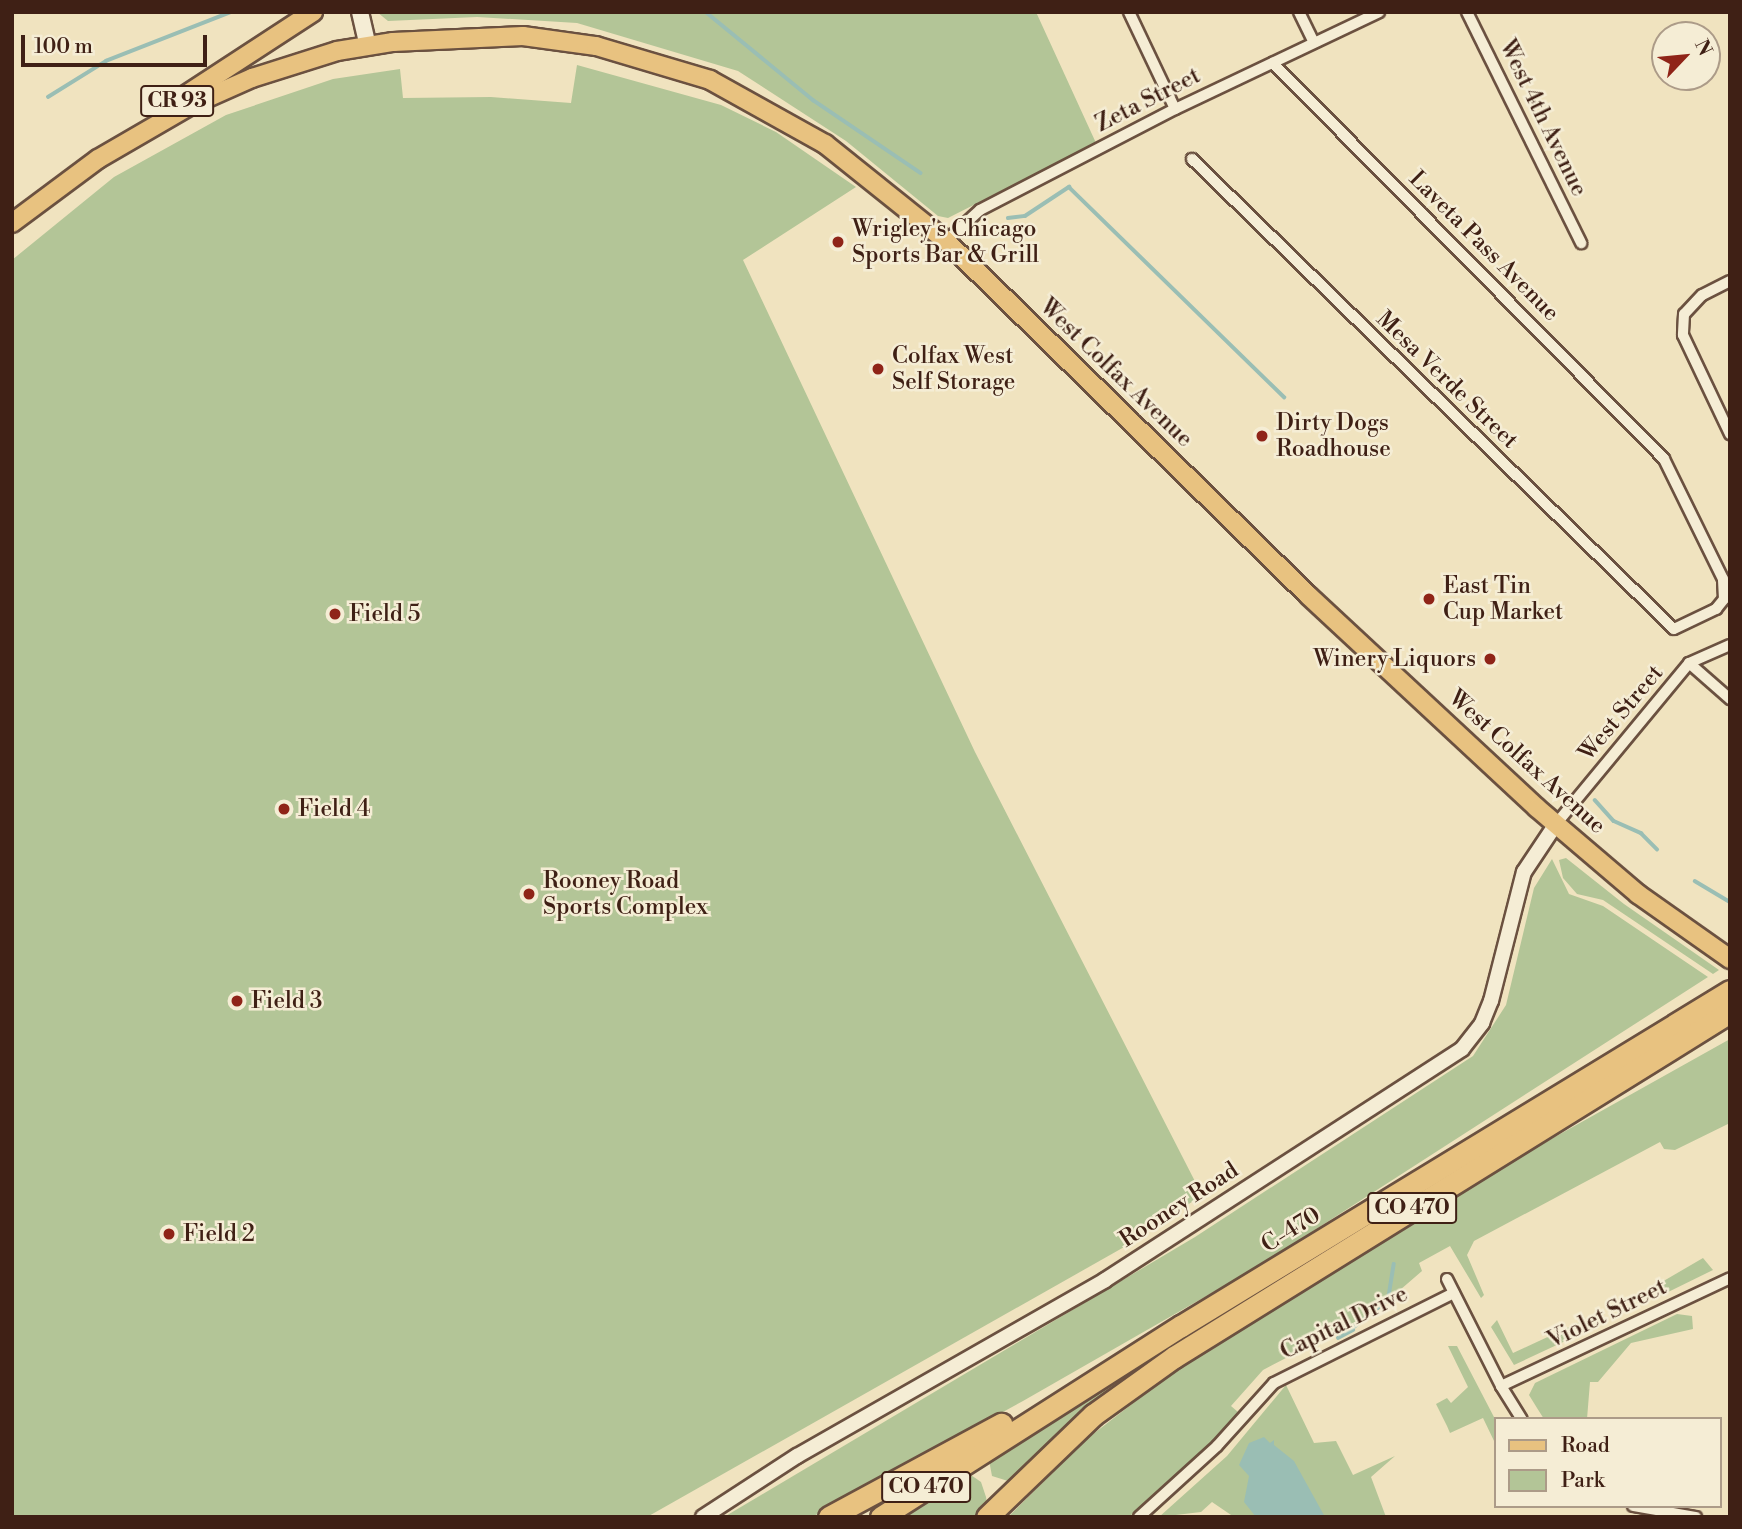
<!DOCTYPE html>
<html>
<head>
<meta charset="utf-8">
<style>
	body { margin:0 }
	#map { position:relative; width:1742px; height:1529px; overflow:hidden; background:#f0e3bf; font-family:"Libre Bodoni",serif }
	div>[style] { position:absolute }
	.green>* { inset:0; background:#b3c597 }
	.water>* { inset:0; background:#9abeb4 }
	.stream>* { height:3.5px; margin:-1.75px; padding:0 1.75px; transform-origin:1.75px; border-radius:1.75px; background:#9abeb4 }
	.roads { filter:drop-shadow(2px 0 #6b5140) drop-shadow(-2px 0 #6b5140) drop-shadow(0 2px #6b5140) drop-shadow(0 -2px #6b5140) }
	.minor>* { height:10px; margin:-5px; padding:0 5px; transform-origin:5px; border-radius:5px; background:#f5edd5 }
	.tertiary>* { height:14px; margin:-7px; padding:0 7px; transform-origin:7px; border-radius:7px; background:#f5edd5 }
	.secondary>* { height:16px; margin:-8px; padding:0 8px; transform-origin:8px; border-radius:8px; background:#f5edd5 }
	.primary>* { height:18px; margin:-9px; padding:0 9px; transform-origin:9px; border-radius:9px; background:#e8c280 }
	.motorway>* { height:21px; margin:-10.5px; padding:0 10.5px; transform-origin:10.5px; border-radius:10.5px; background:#e8c280 }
	.dots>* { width:19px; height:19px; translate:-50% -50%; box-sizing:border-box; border:4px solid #f5edd5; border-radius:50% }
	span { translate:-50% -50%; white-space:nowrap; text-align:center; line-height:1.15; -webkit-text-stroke:5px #f5edd5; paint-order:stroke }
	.shield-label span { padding:2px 5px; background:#f5edd5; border:2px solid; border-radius:5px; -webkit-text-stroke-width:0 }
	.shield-label { font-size:21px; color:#3f2015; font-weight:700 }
	.street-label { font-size:23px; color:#3f2015 }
	.poi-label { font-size:23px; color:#3f2015 }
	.left { translate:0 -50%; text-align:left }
	.right { translate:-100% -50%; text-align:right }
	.frame { position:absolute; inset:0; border:14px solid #3f2015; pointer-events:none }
	.legend { position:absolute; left:1494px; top:1417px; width:228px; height:91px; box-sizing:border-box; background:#f5edd5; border:2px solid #ac9b88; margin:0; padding:9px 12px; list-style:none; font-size:21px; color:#3f2015 }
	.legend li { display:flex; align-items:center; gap:14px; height:35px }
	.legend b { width:35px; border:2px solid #ac9b88 }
	.north { position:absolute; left:1651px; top:21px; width:70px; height:70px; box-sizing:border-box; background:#f5edd5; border:2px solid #ac9b88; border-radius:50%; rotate:64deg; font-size:19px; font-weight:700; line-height:28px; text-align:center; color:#3f2015 }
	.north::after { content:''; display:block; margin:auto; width:24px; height:32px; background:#8f2418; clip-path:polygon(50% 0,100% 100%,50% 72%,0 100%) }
	.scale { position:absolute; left:21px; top:35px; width:186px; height:32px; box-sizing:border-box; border:4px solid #3f2015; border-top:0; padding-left:9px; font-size:21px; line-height:24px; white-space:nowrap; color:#3f2015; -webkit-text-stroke:5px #f5edd5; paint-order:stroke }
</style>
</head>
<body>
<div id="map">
	<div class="green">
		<div style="clip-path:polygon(377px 12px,1036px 12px,1096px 143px,948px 218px,938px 216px,846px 141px,738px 71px,577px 23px,477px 17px,388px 21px)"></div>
		<div style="clip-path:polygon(577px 65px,721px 105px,776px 132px,856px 187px,743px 260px,975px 752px,1202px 1195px,1133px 1242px,647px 1517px,12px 1517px,12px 260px,114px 177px,226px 115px,333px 79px,400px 69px,403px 98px,491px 97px,571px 103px)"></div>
		<div style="clip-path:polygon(1566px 858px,1624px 904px,1719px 970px,1713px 974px,1603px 900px,1577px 894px,1563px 878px,1559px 860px)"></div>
		<div style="clip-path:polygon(1552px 859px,1569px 894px,1603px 906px,1708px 977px,1257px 1267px,1023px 1401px,812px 1517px,724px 1517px,1195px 1237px,1473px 1056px,1506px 1005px,1534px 888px)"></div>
		<div style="clip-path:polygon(1730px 1039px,1730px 1123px,1675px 1150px,1664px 1149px,1660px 1142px,1474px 1241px,1467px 1255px,1484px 1295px,1481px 1298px,1450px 1246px,1419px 1263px,1422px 1271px,1356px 1328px,1344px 1328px,1263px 1370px,1231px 1406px,1238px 1412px,1213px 1442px,1129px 1517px,1008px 1517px,1088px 1438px,1185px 1363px,1512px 1161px)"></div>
		<div style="clip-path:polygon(1703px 1258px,1713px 1270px,1660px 1296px,1655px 1286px)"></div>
		<div style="clip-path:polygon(1677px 1314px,1692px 1316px,1693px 1329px,1631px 1343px,1598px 1382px,1590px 1382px,1587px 1419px,1544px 1419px,1537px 1408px,1529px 1395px,1535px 1383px)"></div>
		<div style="clip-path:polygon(1497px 1320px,1513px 1353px,1584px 1320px,1589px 1330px,1514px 1365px,1491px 1327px)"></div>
		<div style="clip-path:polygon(1178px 1342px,1088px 1409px,1008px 1481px,992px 1476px,989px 1460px)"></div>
		<div style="clip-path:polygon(1448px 1346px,1457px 1346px,1495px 1419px,1495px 1443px,1483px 1418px,1450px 1433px,1447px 1426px,1436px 1404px,1447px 1398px,1451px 1403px,1468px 1387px)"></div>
		<div style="clip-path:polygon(1286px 1385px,1314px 1443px,1336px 1441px,1353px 1475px,1395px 1456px,1371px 1477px,1386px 1517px,1234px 1517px,1212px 1502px,1201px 1512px,1159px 1517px,1227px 1456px)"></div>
		<div style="clip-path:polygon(968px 1473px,981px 1482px,986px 1497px,987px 1503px,974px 1517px,896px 1517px)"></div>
	</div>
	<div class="water">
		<div style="clip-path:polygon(1264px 1437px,1270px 1443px,1274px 1440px,1274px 1445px,1294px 1461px,1325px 1517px,1256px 1517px,1244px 1502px,1249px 1476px,1239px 1465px,1249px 1443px)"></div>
	</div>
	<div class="stream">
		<div style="left:706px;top:12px;width:139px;rotate:39.4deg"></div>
		<div style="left:813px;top:100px;width:130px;rotate:34.1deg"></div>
		<div style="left:48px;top:97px;width:68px;rotate:-31.8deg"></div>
		<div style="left:106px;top:61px;width:134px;rotate:-21.4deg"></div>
		<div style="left:1069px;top:187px;width:301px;rotate:44.3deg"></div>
		<div style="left:1008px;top:218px;width:17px;rotate:-7deg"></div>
		<div style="left:1025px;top:216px;width:53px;rotate:-33.4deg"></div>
		<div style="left:1595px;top:800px;width:28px;rotate:48deg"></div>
		<div style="left:1614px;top:821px;width:30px;rotate:24deg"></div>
		<div style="left:1641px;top:833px;width:23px;rotate:45deg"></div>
		<div style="left:1695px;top:881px;width:41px;rotate:31deg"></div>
		<div style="left:1354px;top:1327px;width:43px;rotate:-38.5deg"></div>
		<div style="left:1388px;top:1300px;width:36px;rotate:-81deg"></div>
		<div style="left:1338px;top:1338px;width:17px;rotate:-28deg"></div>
	</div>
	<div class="roads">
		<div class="minor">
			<div style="left:1129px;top:12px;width:107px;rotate:64.6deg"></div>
			<div style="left:1299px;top:12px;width:34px;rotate:64deg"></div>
			<div style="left:1467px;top:12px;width:258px;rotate:63.7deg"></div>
			<div style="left:1192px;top:159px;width:673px;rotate:44.28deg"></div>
			<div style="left:1674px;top:629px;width:47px;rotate:-25.5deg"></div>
			<div style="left:1716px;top:609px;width:13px;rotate:-51deg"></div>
			<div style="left:1724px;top:599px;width:20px;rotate:-93deg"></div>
			<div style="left:1723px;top:579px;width:134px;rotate:-116.2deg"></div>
			<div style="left:1664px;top:459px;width:557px;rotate:-134.64deg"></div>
			<div style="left:946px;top:241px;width:46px;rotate:-42.4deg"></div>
			<div style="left:980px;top:210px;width:220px;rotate:-27.4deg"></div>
			<div style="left:1175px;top:109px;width:226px;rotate:-25.4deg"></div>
			<div style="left:1730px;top:281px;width:31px;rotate:153deg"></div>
			<div style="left:1702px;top:295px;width:26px;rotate:133deg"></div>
			<div style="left:1684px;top:314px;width:21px;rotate:93deg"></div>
			<div style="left:1683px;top:335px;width:110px;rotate:64.6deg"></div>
			<div style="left:1689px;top:663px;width:55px;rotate:41.3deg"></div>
			<div style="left:1556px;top:824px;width:209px;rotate:-50.4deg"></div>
			<div style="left:1689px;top:663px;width:45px;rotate:-23.7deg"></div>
			<div style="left:1447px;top:1279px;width:120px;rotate:63.2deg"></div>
			<div style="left:1501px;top:1386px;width:39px;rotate:58deg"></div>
			<div style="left:1501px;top:1386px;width:253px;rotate:-25.2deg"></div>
			<div style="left:1633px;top:1506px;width:64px;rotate:9.9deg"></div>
			<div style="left:1139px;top:1517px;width:105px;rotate:-42.3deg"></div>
			<div style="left:1217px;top:1446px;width:85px;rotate:-47.9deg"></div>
			<div style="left:1274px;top:1383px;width:201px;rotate:-26.6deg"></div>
		</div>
		<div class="tertiary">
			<div style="left:703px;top:1517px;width:112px;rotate:-33deg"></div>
			<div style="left:797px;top:1456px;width:355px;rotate:-29.7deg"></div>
			<div style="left:1105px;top:1280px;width:425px;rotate:-32.9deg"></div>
			<div style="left:1462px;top:1049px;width:33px;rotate:-52deg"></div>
			<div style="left:1482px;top:1023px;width:24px;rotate:-68deg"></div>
			<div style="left:1491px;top:1001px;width:133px;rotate:-75.7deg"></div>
			<div style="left:1524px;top:872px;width:58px;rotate:-56.3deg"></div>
		</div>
		<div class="secondary">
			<div style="left:360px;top:12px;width:35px;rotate:77deg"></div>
		</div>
		<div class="primary">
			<div style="left:175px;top:102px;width:165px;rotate:-33.1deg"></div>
			<div style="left:12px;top:223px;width:107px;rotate:-36.7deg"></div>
			<div style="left:98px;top:159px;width:108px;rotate:-30.1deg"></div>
			<div style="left:191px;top:105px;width:67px;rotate:-23.9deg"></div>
			<div style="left:252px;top:78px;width:89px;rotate:-17.6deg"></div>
			<div style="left:337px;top:51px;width:57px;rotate:-9.1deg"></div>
			<div style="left:393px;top:42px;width:130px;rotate:-2.6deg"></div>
			<div style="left:523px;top:36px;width:74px;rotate:7.8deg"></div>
			<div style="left:596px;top:46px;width:119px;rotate:16.6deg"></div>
			<div style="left:710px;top:80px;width:132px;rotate:29.1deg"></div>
			<div style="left:825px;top:144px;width:155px;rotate:38.7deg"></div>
			<div style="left:946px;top:241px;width:508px;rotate:44.36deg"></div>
			<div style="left:1309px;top:596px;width:311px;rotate:42.9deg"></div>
			<div style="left:1537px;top:808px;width:133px;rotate:40.4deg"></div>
			<div style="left:1638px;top:894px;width:113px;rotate:35.2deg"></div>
		</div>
		<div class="motorway">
			<div style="left:829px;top:1517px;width:196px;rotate:-28.4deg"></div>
			<div style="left:881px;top:1517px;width:356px;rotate:-32.5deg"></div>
			<div style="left:1181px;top:1326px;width:643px;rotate:-31.39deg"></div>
			<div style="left:987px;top:1517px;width:147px;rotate:-43.9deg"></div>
			<div style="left:1093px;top:1415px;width:100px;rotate:-35.6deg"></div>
			<div style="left:1174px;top:1357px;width:654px;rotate:-31.82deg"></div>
		</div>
	</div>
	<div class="dots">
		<div style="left:838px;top:242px;background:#8f2418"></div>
		<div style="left:878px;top:369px;background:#8f2418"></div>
		<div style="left:1262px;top:436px;background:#8f2418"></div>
		<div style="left:1429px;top:599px;background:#8f2418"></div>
		<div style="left:335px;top:614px;background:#8f2418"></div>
		<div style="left:1490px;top:659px;background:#8f2418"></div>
		<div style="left:284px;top:809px;background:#8f2418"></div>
		<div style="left:529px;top:894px;background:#8f2418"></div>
		<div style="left:237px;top:1001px;background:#8f2418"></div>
		<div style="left:169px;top:1234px;background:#8f2418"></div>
	</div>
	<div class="shield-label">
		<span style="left:177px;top:101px">CR 93</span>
		<span style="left:1412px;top:1208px">CO 470</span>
		<span style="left:926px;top:1487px">CO 470</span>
	</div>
	<div class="street-label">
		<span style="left:1148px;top:100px;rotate:-27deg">Zeta Street</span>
		<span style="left:1543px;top:118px;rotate:64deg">West 4th Avenue</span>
		<span style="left:1484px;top:246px;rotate:45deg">Laveta Pass Avenue</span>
		<span style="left:1116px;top:373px;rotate:44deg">West Colfax Avenue</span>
		<span style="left:1447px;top:380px;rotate:44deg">Mesa Verde Street</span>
		<span style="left:1621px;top:713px;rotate:-50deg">West Street</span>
		<span style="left:1527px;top:762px;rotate:42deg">West Colfax Avenue</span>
		<span style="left:1179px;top:1205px;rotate:-33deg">Rooney Road</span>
		<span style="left:1291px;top:1230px;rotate:-32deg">C-470</span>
		<span style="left:1607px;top:1314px;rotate:-26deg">Violet Street</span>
		<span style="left:1344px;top:1323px;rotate:-26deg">Capital Drive</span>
	</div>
	<div class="poi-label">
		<span class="left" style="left:852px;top:242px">Wrigley's Chicago<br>Sports Bar &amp; Grill</span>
		<span class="left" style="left:892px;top:369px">Colfax West<br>Self Storage</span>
		<span class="left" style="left:1276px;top:436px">Dirty Dogs<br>Roadhouse</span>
		<span class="left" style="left:1443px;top:599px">East Tin<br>Cup Market</span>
		<span class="left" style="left:349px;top:614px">Field 5</span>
		<span class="right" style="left:1476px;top:659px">Winery Liquors</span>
		<span class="left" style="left:298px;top:809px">Field 4</span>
		<span class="left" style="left:543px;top:894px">Rooney Road<br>Sports Complex</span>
		<span class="left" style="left:251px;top:1001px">Field 3</span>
		<span class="left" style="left:183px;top:1234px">Field 2</span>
	</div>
	<div class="frame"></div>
	<ul class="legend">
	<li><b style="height:9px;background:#e8c280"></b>Road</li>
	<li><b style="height:19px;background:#b3c597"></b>Park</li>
	</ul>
	<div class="north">N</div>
	<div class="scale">100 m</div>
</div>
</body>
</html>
